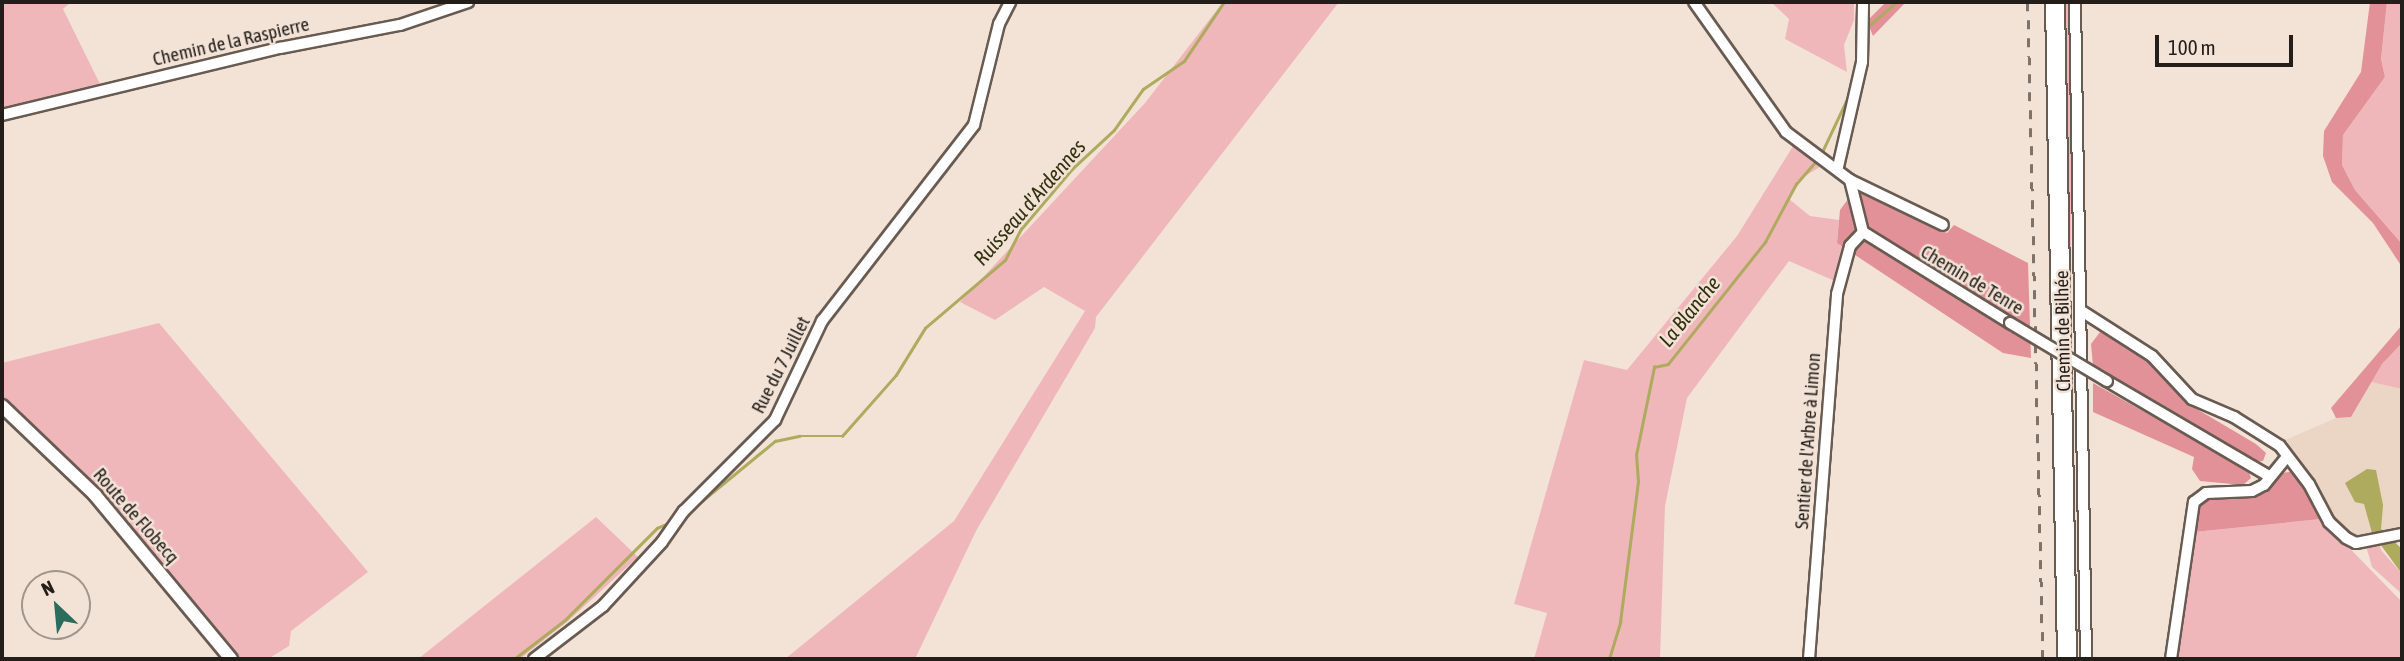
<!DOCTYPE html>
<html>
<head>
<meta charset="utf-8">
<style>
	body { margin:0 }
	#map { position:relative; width:2404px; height:661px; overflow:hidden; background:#f3e3d7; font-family:"Asap Condensed",sans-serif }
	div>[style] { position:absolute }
	.built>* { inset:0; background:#ebd5c4 }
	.green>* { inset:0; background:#f0b7ba; transform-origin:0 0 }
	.forest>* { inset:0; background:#e19197 }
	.water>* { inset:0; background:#aeaa5e }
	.stream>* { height:2.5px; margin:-1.25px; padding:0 1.25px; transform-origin:1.25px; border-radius:1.25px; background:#aeaa5e }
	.roads { filter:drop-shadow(2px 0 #685b51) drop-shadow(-2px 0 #685b51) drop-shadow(0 2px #685b51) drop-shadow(0 -2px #685b51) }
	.minor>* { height:10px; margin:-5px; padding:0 5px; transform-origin:5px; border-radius:5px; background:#fff }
	.tertiary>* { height:12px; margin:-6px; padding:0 6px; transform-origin:6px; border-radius:6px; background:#fff }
	.trunk>* { height:18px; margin:-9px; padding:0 9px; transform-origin:9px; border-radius:9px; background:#fff }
	.rail>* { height:2.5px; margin-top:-1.25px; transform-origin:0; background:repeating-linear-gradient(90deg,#7d736b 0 9px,transparent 0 18px) }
	.bridges { filter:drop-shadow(2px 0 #685b51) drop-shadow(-2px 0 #685b51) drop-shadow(0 2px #685b51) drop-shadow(0 -2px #685b51) }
	.minor-bridge>* { height:10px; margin:-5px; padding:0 5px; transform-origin:5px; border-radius:5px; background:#fff }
	span { translate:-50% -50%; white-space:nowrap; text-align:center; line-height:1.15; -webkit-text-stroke:5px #f3e3d7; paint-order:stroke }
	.street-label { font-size:19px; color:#241e1a }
	.water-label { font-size:21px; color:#333210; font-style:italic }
	.frame { position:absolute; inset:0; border:4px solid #241e1a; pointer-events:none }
	.north { position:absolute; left:21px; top:570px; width:70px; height:70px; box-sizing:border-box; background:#f3e3d7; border:2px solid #a0948b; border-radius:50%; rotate:334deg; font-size:19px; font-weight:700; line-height:28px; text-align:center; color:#241e1a }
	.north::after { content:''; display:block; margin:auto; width:24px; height:32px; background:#2b6c5c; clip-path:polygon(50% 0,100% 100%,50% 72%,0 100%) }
	.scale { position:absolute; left:2155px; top:35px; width:138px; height:32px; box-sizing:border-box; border:4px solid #241e1a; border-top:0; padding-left:9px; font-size:21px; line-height:24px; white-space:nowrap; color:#241e1a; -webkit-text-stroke:5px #f3e3d7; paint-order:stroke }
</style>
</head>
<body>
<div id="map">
	<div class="built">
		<div style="clip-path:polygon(2371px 382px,2402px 389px,2402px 530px,2356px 536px,2331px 517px,2313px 479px,2283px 441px,2336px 418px,2351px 417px)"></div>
	</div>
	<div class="green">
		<div style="clip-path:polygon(2px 2px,71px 2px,63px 9px,100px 84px,2px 112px)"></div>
		<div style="clip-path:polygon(1223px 2px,1339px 2px,1096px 317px,1095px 328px,976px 531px,915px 659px,785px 659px,954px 521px,1085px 311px,1044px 287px,995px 320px,960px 302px,1145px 103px)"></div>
		<div style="clip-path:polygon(1771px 2px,1854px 2px,1854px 20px,1844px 45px,1847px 72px,1785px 39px,1789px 19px)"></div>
		<div style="left:2064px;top:2px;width:7px;height:657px"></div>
		<div style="clip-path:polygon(2387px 2px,2402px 2px,2402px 244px,2355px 190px,2342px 165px,2343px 135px,2385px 77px,2381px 59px)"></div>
		<div style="clip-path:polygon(1795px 143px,1823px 165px,1797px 181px,1789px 199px,1810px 216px,1839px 220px,1837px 242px,1846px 250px,1837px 282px,1789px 261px,1687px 398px,1665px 506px,1660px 659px,1534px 659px,1547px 613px,1514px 604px,1584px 360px,1627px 370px,1737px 236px)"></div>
		<div style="clip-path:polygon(159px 323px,368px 572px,291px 631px,289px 646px,268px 659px,237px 659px,114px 504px,2px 405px,2px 363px)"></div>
		<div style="clip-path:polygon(2402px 343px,2402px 389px,2371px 382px,2382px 364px)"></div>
		<div style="clip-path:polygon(596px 517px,638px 557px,568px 621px,520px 659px,418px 659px)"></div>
		<div style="clip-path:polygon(2321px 519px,2402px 602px,2402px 659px,2175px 659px,2194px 532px)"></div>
		<div style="clip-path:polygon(2378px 538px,2381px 550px,2402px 574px,2402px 594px,2372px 567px,2365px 542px)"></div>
	</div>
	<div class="forest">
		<div style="clip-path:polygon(1886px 2px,1906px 2px,1873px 36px,1867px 21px)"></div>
		<div style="clip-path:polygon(2370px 2px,2387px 2px,2381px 59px,2385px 77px,2343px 135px,2342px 165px,2355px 190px,2402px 244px,2402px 267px,2373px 223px,2332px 182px,2323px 156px,2324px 131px,2361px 72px)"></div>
		<div style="clip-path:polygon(1857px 187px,1947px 233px,1954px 225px,2028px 263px,2031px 358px,2003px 353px,1837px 243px,1840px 210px)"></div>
		<div style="clip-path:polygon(2402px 325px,2402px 343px,2382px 364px,2351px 417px,2336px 418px,2331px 408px)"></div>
		<div style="clip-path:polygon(2100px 332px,2145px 358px,2195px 408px,2256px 444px,2266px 453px,2263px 461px,2255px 462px,2093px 366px,2091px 344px)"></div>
		<div style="clip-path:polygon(2093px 383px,2248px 470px,2251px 478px,2243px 485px,2200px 481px,2192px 469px,2194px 457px,2093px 412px)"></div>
		<div style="clip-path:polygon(2290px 472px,2301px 482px,2321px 519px,2194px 532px,2198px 506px,2206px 499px,2256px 496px,2279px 473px)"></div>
	</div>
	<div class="water">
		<div style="clip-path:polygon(2367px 469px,2376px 470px,2383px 505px,2381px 529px,2402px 549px,2402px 574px,2372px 533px,2364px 504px,2355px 502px,2345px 483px)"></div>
	</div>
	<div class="stream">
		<div style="left:1870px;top:25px;width:35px;rotate:-41deg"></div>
		<div style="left:1857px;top:36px;width:8px;rotate:90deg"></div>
		<div style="left:1822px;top:152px;width:63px;rotate:-64.7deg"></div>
		<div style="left:691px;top:510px;width:109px;rotate:-39.4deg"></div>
		<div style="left:775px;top:441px;width:25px;rotate:-12deg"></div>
		<div style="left:799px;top:436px;width:43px"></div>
		<div style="left:842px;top:436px;width:81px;rotate:-48.5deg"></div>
		<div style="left:896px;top:375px;width:55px;rotate:-58.3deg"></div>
		<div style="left:925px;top:328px;width:105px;rotate:-40.4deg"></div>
		<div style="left:1005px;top:260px;width:35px;rotate:-63deg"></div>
		<div style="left:1021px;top:229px;width:79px;rotate:-49.6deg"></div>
		<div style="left:1072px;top:169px;width:57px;rotate:-42.9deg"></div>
		<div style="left:1114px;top:130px;width:50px;rotate:-54.7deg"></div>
		<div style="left:1143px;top:89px;width:50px;rotate:-34.3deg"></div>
		<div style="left:1184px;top:61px;width:71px;rotate:-55.9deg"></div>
		<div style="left:514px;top:659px;width:64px;rotate:-37.4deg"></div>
		<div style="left:565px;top:620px;width:130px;rotate:-45deg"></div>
		<div style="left:657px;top:528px;width:15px;rotate:-23deg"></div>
		<div style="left:1609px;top:659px;width:39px;rotate:-73deg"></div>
		<div style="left:1620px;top:622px;width:141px;rotate:-82.7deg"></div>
		<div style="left:1638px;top:482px;width:27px;rotate:-94deg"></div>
		<div style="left:1636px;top:455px;width:90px;rotate:-78.4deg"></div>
		<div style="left:1654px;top:367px;width:14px;rotate:-12deg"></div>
		<div style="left:1668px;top:364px;width:156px;rotate:-51.5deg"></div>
		<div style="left:1765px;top:242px;width:66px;rotate:-61.9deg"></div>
		<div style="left:1796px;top:184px;width:30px;rotate:-49deg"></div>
	</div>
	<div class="roads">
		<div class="minor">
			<div style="left:1694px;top:2px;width:159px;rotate:54.7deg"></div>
			<div style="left:1786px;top:132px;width:80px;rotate:36.9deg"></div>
			<div style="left:1850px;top:180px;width:103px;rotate:25.8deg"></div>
			<div style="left:2075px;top:2px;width:657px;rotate:89.04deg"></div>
			<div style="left:2px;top:115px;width:286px;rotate:-13.6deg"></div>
			<div style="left:280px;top:48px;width:122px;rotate:-10.9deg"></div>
			<div style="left:400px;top:25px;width:72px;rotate:-18.7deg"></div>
			<div style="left:1838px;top:167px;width:108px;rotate:-77.1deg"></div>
			<div style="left:1862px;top:62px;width:60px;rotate:-89deg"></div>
			<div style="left:1850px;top:180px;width:54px;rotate:76deg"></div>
			<div style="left:1863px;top:232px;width:173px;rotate:31.8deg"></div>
			<div style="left:2080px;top:310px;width:85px;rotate:32.6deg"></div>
			<div style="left:2152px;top:356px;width:59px;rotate:47.1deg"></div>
			<div style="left:2192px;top:399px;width:46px;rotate:23.2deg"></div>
			<div style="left:2234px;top:417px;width:54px;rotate:32.2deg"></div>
			<div style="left:2280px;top:446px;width:48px;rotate:52.7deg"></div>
			<div style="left:2309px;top:484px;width:43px;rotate:62.2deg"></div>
			<div style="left:2329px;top:522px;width:23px;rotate:43deg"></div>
			<div style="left:2346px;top:538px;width:11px;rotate:27deg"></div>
			<div style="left:2356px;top:543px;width:47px;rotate:-11.1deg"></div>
			<div style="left:2107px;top:381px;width:188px;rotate:30.4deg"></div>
			<div style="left:534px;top:659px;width:87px;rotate:-37.5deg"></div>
			<div style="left:603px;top:606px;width:87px;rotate:-47.3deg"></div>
			<div style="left:662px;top:542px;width:38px;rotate:-55deg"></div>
			<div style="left:684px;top:511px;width:129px;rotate:-45deg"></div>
			<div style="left:775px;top:420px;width:110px;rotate:-64.6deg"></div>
			<div style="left:822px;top:321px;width:248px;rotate:-52.2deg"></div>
			<div style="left:974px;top:125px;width:104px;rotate:-76.1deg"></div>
			<div style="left:999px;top:24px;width:25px;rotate:-63deg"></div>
			<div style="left:1809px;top:659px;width:366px;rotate:-85.6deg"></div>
			<div style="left:1837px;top:294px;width:50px;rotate:-74.8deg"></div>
			<div style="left:1850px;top:246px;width:19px;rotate:-47deg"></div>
			<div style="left:2171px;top:659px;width:159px;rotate:-81.7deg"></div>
			<div style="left:2194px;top:502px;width:15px;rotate:-37deg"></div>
			<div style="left:2206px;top:493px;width:46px;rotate:-2.5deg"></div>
			<div style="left:2252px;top:491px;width:13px;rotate:-27deg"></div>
			<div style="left:2264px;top:485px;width:36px;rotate:-51deg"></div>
		</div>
		<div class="tertiary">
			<div style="left:2px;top:406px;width:129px;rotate:43.7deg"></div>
			<div style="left:95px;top:495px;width:213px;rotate:50.3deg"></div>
		</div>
		<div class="trunk">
			<div style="left:2055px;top:2px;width:657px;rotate:88.95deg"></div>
		</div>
	</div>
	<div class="rail">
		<div style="left:2028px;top:2px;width:657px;rotate:88.69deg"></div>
	</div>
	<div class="bridges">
		<div class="minor-bridge">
			<div style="left:2010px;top:323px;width:113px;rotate:30.9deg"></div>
		</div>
	</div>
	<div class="street-label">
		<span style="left:231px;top:42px;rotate:-13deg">Chemin de la Raspierre</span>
		<span style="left:1972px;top:280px;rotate:31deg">Chemin de Tenre</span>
		<span style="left:2063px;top:331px;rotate:-91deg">Chemin de Bilhée</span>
		<span style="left:781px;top:365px;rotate:-63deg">Rue du 7 Juillet</span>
		<span style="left:1808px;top:441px;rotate:-86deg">Sentier de l'Arbre à Limon</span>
		<span style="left:136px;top:516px;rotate:49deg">Route de Flobecq</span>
	</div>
	<div class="water-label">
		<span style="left:1029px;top:202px;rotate:-49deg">Ruisseau d'Ardennes</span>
		<span style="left:1689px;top:311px;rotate:-51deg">La Blanche</span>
	</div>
	<div class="frame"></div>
	<div class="north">N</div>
	<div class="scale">100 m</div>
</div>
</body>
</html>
